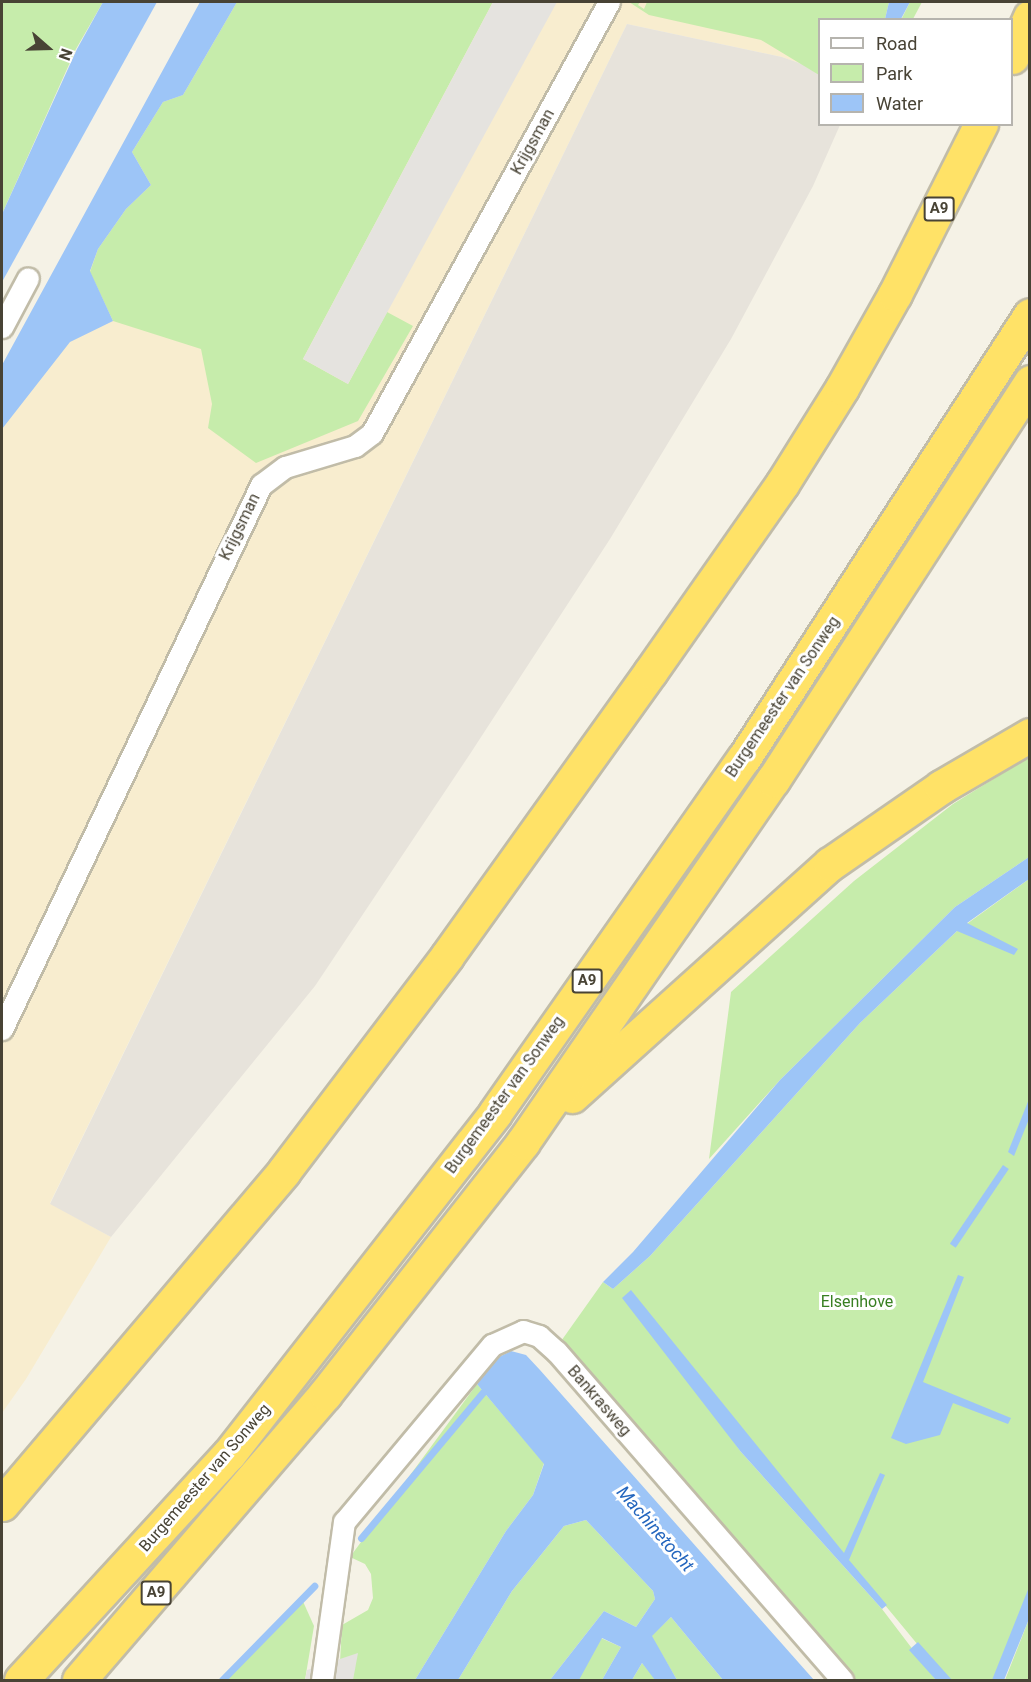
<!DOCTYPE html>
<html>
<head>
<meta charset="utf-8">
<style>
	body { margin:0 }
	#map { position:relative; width:1031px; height:1682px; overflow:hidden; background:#f5f2e6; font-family:Roboto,sans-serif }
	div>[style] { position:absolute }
	.commercial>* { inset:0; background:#f8edcf }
	.industrial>* { inset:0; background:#e7e3db }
	.green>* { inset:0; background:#c6ecab }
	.parking>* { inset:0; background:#e5e3df }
	.water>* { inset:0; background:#9dc5f7; transform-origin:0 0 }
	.stream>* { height:7px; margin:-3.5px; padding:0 3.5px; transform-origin:3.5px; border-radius:3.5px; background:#9dc5f7 }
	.roads { filter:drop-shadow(2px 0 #c1bca8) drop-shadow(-2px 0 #c1bca8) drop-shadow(0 2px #c1bca8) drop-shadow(0 -2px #c1bca8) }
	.street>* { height:21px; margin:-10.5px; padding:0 10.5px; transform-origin:10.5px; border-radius:10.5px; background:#fff }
	.highway>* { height:33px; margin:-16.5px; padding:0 16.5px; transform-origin:16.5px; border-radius:16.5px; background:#ffe267 }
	span { translate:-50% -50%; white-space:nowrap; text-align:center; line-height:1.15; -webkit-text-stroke:6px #fff; paint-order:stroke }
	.shield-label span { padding:2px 4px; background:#fff; border:2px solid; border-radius:4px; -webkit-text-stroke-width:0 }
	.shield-label { font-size:15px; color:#484335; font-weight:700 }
	.street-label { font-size:16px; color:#484335 }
	.park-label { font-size:16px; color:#387f22 }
	.water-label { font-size:18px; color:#2466be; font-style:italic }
	.frame { position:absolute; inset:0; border:3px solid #484335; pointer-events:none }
	.legend { position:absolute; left:818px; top:18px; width:195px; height:108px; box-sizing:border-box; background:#fff; border:2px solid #b6b4ae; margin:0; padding:8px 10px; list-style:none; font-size:18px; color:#484335 }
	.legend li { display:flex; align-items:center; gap:12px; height:30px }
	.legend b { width:30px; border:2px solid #b6b4ae }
	.north { position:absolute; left:18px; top:18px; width:60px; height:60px; -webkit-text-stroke:4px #fff; paint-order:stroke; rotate:110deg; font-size:16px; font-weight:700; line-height:24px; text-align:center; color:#484335 }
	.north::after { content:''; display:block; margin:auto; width:21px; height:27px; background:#484335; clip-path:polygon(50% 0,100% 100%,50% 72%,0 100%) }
</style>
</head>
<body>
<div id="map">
	<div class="commercial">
		<div style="clip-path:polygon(212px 2px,884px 2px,820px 20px,819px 70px,782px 57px,627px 24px,50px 1203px,111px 1237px,26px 1379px,2px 1413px,2px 387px)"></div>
	</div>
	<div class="industrial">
		<div style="clip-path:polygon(627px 24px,782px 57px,819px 70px,820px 124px,840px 125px,813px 186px,731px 339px,610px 539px,470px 754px,315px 986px,111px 1237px,50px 1204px)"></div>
	</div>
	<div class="green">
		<div style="clip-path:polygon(2px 2px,103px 2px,76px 49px,2px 214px)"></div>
		<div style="clip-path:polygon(237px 2px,493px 2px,303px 359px,348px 384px,387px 312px,413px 326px,358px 421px,256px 463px,208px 428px,212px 404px,201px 349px,113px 321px,90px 272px,98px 249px,126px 209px,151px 185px,132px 152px,163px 102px,183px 95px)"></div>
		<div style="clip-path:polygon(629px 2px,640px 2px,638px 5px,644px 9px,647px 2px,889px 2px,885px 19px,820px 20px,819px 75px,761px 40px,649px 15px)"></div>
		<div style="clip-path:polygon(910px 2px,922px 2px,913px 19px,901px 20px)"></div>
		<div style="clip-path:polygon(1029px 757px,1029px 857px,955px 907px,780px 1080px,709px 1159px,731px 992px,854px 881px,953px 804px)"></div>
		<div style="clip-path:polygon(1029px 879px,1030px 1594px,994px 1680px,947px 1680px,634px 1302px,741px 1452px,882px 1609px,936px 1680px,852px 1680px,559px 1344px,603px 1282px,613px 1289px,650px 1256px,860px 1023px,957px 931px)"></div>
		<div style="clip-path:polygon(477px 1384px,544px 1463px,533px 1495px,506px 1531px,415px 1680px,339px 1680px,342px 1625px,368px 1610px,373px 1598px,371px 1574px,365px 1564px,350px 1557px)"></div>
		<div style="clip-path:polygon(586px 1520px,653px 1591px,655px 1599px,636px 1627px,604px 1611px,550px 1680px,458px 1680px,512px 1591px,564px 1526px)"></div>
		<div style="clip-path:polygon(301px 1597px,314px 1626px,305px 1680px,227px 1680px)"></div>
		<div style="clip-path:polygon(671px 1617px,723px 1680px,677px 1680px,651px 1636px)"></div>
		<div style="clip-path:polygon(1029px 1619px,1029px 1680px,1005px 1680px,1020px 1642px)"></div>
		<div style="clip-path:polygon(601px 1638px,621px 1647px,602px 1680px,578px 1680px)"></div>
		<div style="clip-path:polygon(642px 1663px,656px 1679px,655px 1680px,632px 1680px)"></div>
	</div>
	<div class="parking">
		<div style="clip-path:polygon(493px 2px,557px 2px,348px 384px,303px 359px)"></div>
		<div style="clip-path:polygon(358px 1653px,353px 1680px,305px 1680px,307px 1670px)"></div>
	</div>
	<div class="water">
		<div style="clip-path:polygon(103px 2px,157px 2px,2px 282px,2px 214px,77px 49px)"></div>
		<div style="clip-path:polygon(200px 2px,237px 2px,183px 95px,163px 102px,132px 152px,151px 185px,126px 209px,98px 249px,90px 271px,113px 321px,70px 342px,2px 429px,2px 365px)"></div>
		<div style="clip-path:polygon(889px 2px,910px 2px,901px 19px,885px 19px)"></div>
		<div style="clip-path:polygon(1029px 857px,1029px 879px,967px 923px,1018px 949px,1014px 955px,957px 931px,860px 1023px,650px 1256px,613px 1289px,603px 1282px,633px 1252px,780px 1080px,955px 907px)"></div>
		<div style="clip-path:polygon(1029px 1099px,1029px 1119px,1014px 1156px,1008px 1152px)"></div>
		<div style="left:1003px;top:1165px;width:7px;height:95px;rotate:34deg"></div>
		<div style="clip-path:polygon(958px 1275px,964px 1277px,923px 1382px,1011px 1418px,1008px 1424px,953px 1403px,940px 1435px,906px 1444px,891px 1438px)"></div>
		<div style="clip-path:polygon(631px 1290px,844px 1553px,880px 1473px,885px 1475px,849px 1560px,887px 1605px,882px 1609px,741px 1452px,622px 1298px)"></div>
		<div style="clip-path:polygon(511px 1351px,526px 1355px,540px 1370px,814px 1680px,723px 1680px,671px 1617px,652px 1636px,677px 1680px,655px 1680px,642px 1663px,632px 1680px,602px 1680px,621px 1647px,602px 1638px,579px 1680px,550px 1680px,604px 1611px,636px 1627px,655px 1599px,653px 1591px,586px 1520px,564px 1526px,512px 1591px,458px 1680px,415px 1680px,506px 1531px,533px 1495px,544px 1464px,477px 1384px,497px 1358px)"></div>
		<div style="clip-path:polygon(1029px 1587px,1029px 1619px,1004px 1680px,992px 1680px)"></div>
		<div style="clip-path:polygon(918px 1642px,952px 1680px,936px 1680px,909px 1650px)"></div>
	</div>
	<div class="stream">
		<div style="left:361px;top:1538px;width:190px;rotate:-50.1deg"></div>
		<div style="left:222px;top:1680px;width:132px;rotate:-45.6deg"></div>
	</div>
	<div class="roads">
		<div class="street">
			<div style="left:2px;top:327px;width:55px;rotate:-62deg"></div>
			<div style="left:2px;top:1029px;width:603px;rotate:-64.54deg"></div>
			<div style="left:261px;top:485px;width:30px;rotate:-37deg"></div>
			<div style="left:285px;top:467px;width:73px;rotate:-16.7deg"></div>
			<div style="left:355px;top:446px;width:21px;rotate:-37deg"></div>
			<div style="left:372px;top:433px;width:492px;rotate:-61.2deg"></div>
			<div style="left:322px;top:1680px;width:160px;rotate:-82.1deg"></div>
			<div style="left:344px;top:1522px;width:231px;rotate:-50.1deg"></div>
			<div style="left:492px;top:1345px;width:34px;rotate:-24deg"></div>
			<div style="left:523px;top:1331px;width:17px;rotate:17deg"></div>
			<div style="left:539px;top:1336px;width:24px;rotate:42deg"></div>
			<div style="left:557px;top:1352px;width:435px;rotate:49deg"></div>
		</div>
		<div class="highway">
			<div style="left:1012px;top:57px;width:44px;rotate:-65.8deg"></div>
			<div style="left:572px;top:1096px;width:347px;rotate:-42deg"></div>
			<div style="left:830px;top:864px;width:135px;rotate:-34.7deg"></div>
			<div style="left:941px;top:787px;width:103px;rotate:-30.3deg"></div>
			<div style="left:2px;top:1504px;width:436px;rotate:-49.7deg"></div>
			<div style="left:284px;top:1171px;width:270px;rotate:-52.8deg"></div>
			<div style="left:447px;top:956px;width:350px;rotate:-54.4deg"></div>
			<div style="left:651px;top:671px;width:228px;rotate:-55deg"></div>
			<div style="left:782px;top:484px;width:113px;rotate:-58deg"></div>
			<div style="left:842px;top:388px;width:108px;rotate:-60.6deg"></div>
			<div style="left:895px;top:294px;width:191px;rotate:-63.2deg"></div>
			<div style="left:21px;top:1680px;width:307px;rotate:-47.4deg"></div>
			<div style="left:229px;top:1454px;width:432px;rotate:-52deg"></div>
			<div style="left:495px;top:1113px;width:434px;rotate:-55deg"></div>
			<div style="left:744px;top:758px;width:527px;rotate:-57.15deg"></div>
			<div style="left:79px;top:1680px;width:377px;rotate:-49.3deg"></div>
			<div style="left:325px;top:1394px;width:320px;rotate:-51.8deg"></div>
			<div style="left:523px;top:1142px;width:440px;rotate:-55.4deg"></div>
			<div style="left:773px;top:780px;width:474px;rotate:-57.1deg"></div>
		</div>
	</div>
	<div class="shield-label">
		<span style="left:939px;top:209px">A9</span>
		<span style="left:587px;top:981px">A9</span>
		<span style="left:156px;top:1593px">A9</span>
	</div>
	<div class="street-label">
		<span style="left:533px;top:142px;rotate:-61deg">Krijgsman</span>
		<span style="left:240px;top:527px;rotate:-64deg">Krijgsman</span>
		<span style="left:783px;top:697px;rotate:-56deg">Burgemeester van Sonweg</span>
		<span style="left:505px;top:1095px;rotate:-54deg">Burgemeester van Sonweg</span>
		<span style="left:599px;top:1401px;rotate:49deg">Bankrasweg</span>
		<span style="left:205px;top:1478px;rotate:-49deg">Burgemeester van Sonweg</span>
	</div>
	<div class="park-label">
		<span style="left:857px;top:1302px">Elsenhove</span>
	</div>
	<div class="water-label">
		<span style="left:655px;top:1529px;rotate:49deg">Machinetocht</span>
	</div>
	<div class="frame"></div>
	<ul class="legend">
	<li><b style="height:8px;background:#fff"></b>Road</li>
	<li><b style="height:16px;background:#c6ecab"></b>Park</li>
	<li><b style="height:16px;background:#9dc5f7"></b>Water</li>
	</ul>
	<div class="north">N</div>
</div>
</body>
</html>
